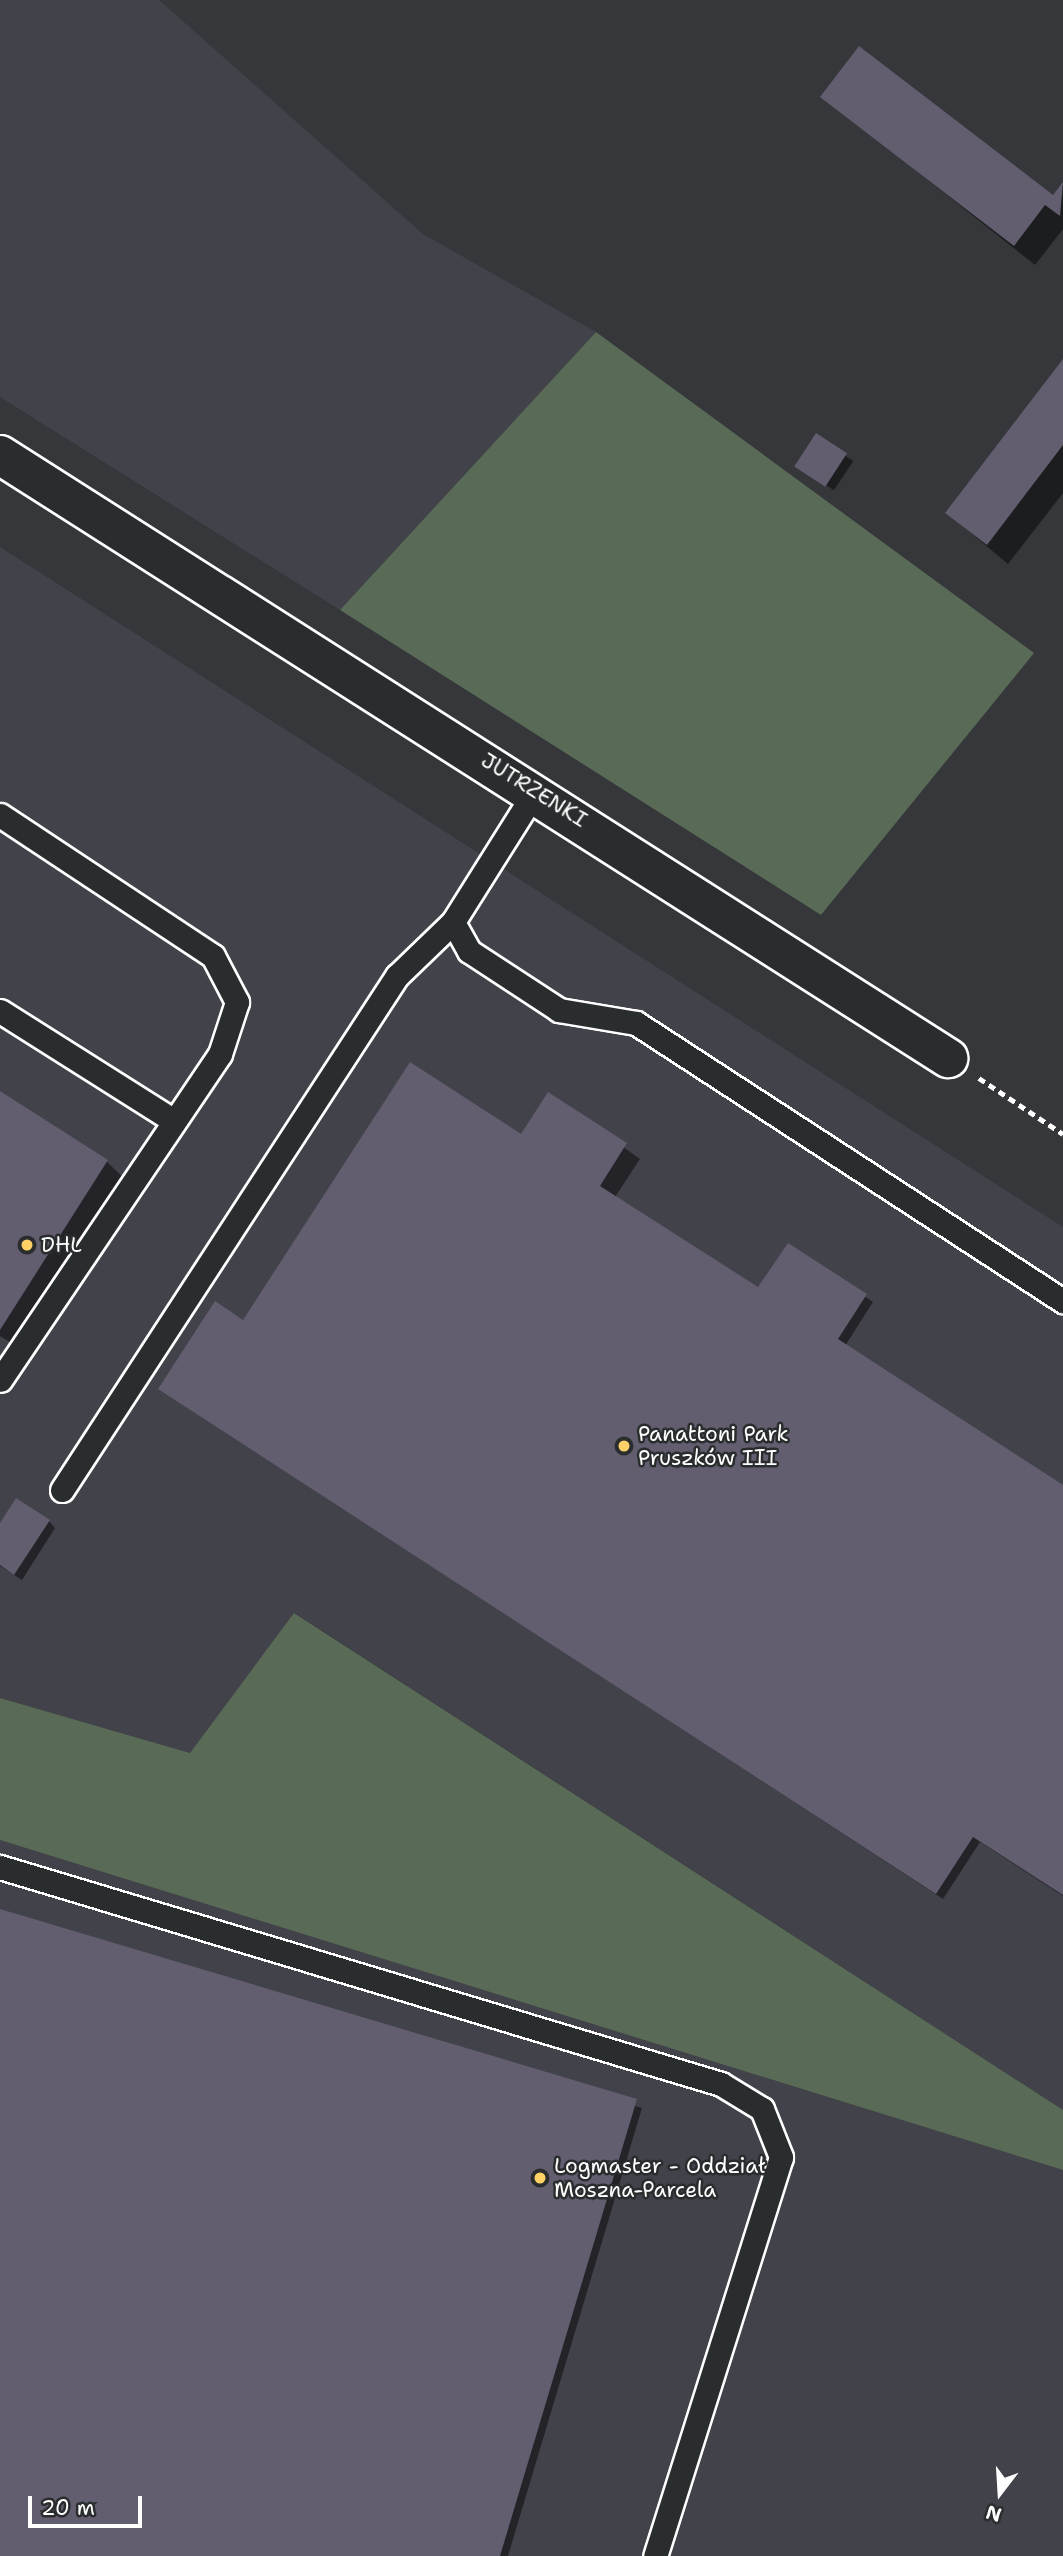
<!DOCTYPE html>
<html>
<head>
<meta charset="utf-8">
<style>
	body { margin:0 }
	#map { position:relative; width:1063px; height:2556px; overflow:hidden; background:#35373b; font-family:"Shantell Sans",sans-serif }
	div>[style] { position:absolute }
	.built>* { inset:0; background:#42424b }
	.green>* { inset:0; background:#596b56 }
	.shadow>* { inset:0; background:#0007; transform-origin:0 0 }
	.building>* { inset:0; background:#625d6f; transform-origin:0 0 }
	.path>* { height:4.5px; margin-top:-2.25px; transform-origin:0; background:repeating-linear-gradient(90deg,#fff 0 7px,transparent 0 12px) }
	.roads { filter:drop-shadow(2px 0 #fff) drop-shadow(-2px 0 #fff) drop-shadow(0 2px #fff) drop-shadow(0 -2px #fff) }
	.lane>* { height:23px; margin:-11.5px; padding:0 11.5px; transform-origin:11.5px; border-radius:11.5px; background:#2a2d2e }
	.street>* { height:38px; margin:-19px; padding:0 19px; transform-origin:19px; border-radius:19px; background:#2a2d2e }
	.dots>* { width:19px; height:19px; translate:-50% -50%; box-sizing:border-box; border:4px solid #2a2d2e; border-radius:50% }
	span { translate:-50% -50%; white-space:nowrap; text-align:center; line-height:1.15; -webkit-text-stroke:5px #2a2d2e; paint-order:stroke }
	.street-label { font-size:21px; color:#fff }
	.poi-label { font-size:21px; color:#fff }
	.left { translate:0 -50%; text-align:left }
	.north { position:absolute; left:965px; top:2458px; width:70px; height:70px; -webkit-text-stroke:5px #2a2d2e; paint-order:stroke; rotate:197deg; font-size:19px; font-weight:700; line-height:28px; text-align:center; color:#fff }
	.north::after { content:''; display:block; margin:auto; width:24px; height:32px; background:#fff; clip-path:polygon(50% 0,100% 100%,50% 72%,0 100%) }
	.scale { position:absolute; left:28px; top:2496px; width:114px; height:32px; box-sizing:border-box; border:4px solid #fff; border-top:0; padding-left:9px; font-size:21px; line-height:24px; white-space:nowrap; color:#fff; -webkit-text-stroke:5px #2a2d2e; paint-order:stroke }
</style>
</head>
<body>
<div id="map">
	<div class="built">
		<div style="clip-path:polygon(0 0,159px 0,423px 234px,596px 332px,340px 610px,0 397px)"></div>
		<div style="clip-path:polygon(0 547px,1063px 1227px,1063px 2110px,295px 1613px,190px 1753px,0 1698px)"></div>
		<div style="clip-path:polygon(0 1840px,1063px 2170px,1063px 2556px,0 2556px)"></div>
	</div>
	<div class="green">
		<div style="clip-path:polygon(596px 332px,1034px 653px,821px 915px,340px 610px)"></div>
		<div style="clip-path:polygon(294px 1613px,1063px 2110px,1063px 2170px,0 1840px,0 1698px,190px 1753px)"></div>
	</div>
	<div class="shadow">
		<div style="clip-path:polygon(822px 96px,1053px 198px,1063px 185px,1063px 229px,1035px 265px)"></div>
		<div style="clip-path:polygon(1063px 362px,1063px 493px,1008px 564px,947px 513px)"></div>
		<div style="left:816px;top:436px;width:45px;height:35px;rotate:34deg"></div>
		<div style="clip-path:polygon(0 1093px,107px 1162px,128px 1182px,21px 1349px,0 1336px)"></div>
		<div style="clip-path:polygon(549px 1094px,640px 1159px,615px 1197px,759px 1290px,788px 1245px,873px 1302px,845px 1346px,1063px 1488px,1063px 1896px,980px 1842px,943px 1899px,160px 1389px,243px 1322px,522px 1136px)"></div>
		<div style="clip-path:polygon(49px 1521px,55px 1528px,22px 1580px,0 1566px,0 1526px)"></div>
		<div style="clip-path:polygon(0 1911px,642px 2108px,508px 2556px,0 2556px)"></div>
	</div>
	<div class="building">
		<div style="clip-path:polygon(859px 46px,1053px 195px,1063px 182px,1060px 216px,1045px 205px,1014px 246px,820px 97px)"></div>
		<div style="clip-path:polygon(1063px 359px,1063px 445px,987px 545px,945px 513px)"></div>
		<div style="left:816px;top:433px;width:37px;height:40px;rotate:33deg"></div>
		<div style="clip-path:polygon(410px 1062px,521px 1134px,548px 1092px,627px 1143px,600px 1186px,758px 1287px,788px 1243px,867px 1294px,838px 1339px,1063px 1485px,1063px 1895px,973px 1837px,936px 1894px,158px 1389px,215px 1301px,243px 1320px)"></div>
		<div style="clip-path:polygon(0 1091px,108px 1160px,0 1330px)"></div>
		<div style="clip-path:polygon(16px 1498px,50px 1520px,14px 1575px,0 1565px,0 1523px)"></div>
		<div style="clip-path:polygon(0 1909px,637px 2099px,500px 2556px,0 2556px)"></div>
	</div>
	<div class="path">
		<div style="left:979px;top:1078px;width:101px;rotate:33.7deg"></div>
	</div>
	<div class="roads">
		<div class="lane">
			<div style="left:536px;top:790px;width:156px;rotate:122.2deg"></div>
			<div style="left:453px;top:922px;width:33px;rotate:61deg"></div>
			<div style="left:469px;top:951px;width:108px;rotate:33.2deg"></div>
			<div style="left:559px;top:1010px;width:78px;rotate:9.6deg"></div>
			<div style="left:636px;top:1023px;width:510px;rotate:33.07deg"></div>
			<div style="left:0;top:815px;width:255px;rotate:33.5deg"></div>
			<div style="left:213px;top:956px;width:52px;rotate:62.4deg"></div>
			<div style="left:237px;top:1002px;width:55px;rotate:108.1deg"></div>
			<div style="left:220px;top:1054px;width:393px;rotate:124deg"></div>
			<div style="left:0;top:1011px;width:206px;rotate:32.3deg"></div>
			<div style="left:62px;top:1490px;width:614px;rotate:-56.91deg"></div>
			<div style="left:397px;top:976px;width:78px;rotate:-44deg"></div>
			<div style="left:0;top:1867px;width:753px;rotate:16.75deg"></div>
			<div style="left:721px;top:2084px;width:48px;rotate:31.4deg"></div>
			<div style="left:762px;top:2109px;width:52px;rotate:68.4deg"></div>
			<div style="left:781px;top:2157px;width:418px;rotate:107.5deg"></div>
		</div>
		<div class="street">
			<div style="left:0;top:455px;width:1124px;rotate:32.46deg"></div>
		</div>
	</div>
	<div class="dots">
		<div style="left:27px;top:1245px;background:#ffd166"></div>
		<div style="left:624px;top:1446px;background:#ffd166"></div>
		<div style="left:540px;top:2178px;background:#ffd166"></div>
	</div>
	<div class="street-label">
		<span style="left:534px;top:790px;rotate:32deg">JUTRZENKI</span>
	</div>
	<div class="poi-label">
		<span class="left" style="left:41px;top:1245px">DHL</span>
		<span class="left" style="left:638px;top:1446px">Panattoni Park<br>Pruszków III</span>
		<span class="left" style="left:554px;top:2178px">Logmaster - Oddział<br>Moszna-Parcela</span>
	</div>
	<div class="north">N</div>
	<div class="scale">20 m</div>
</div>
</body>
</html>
